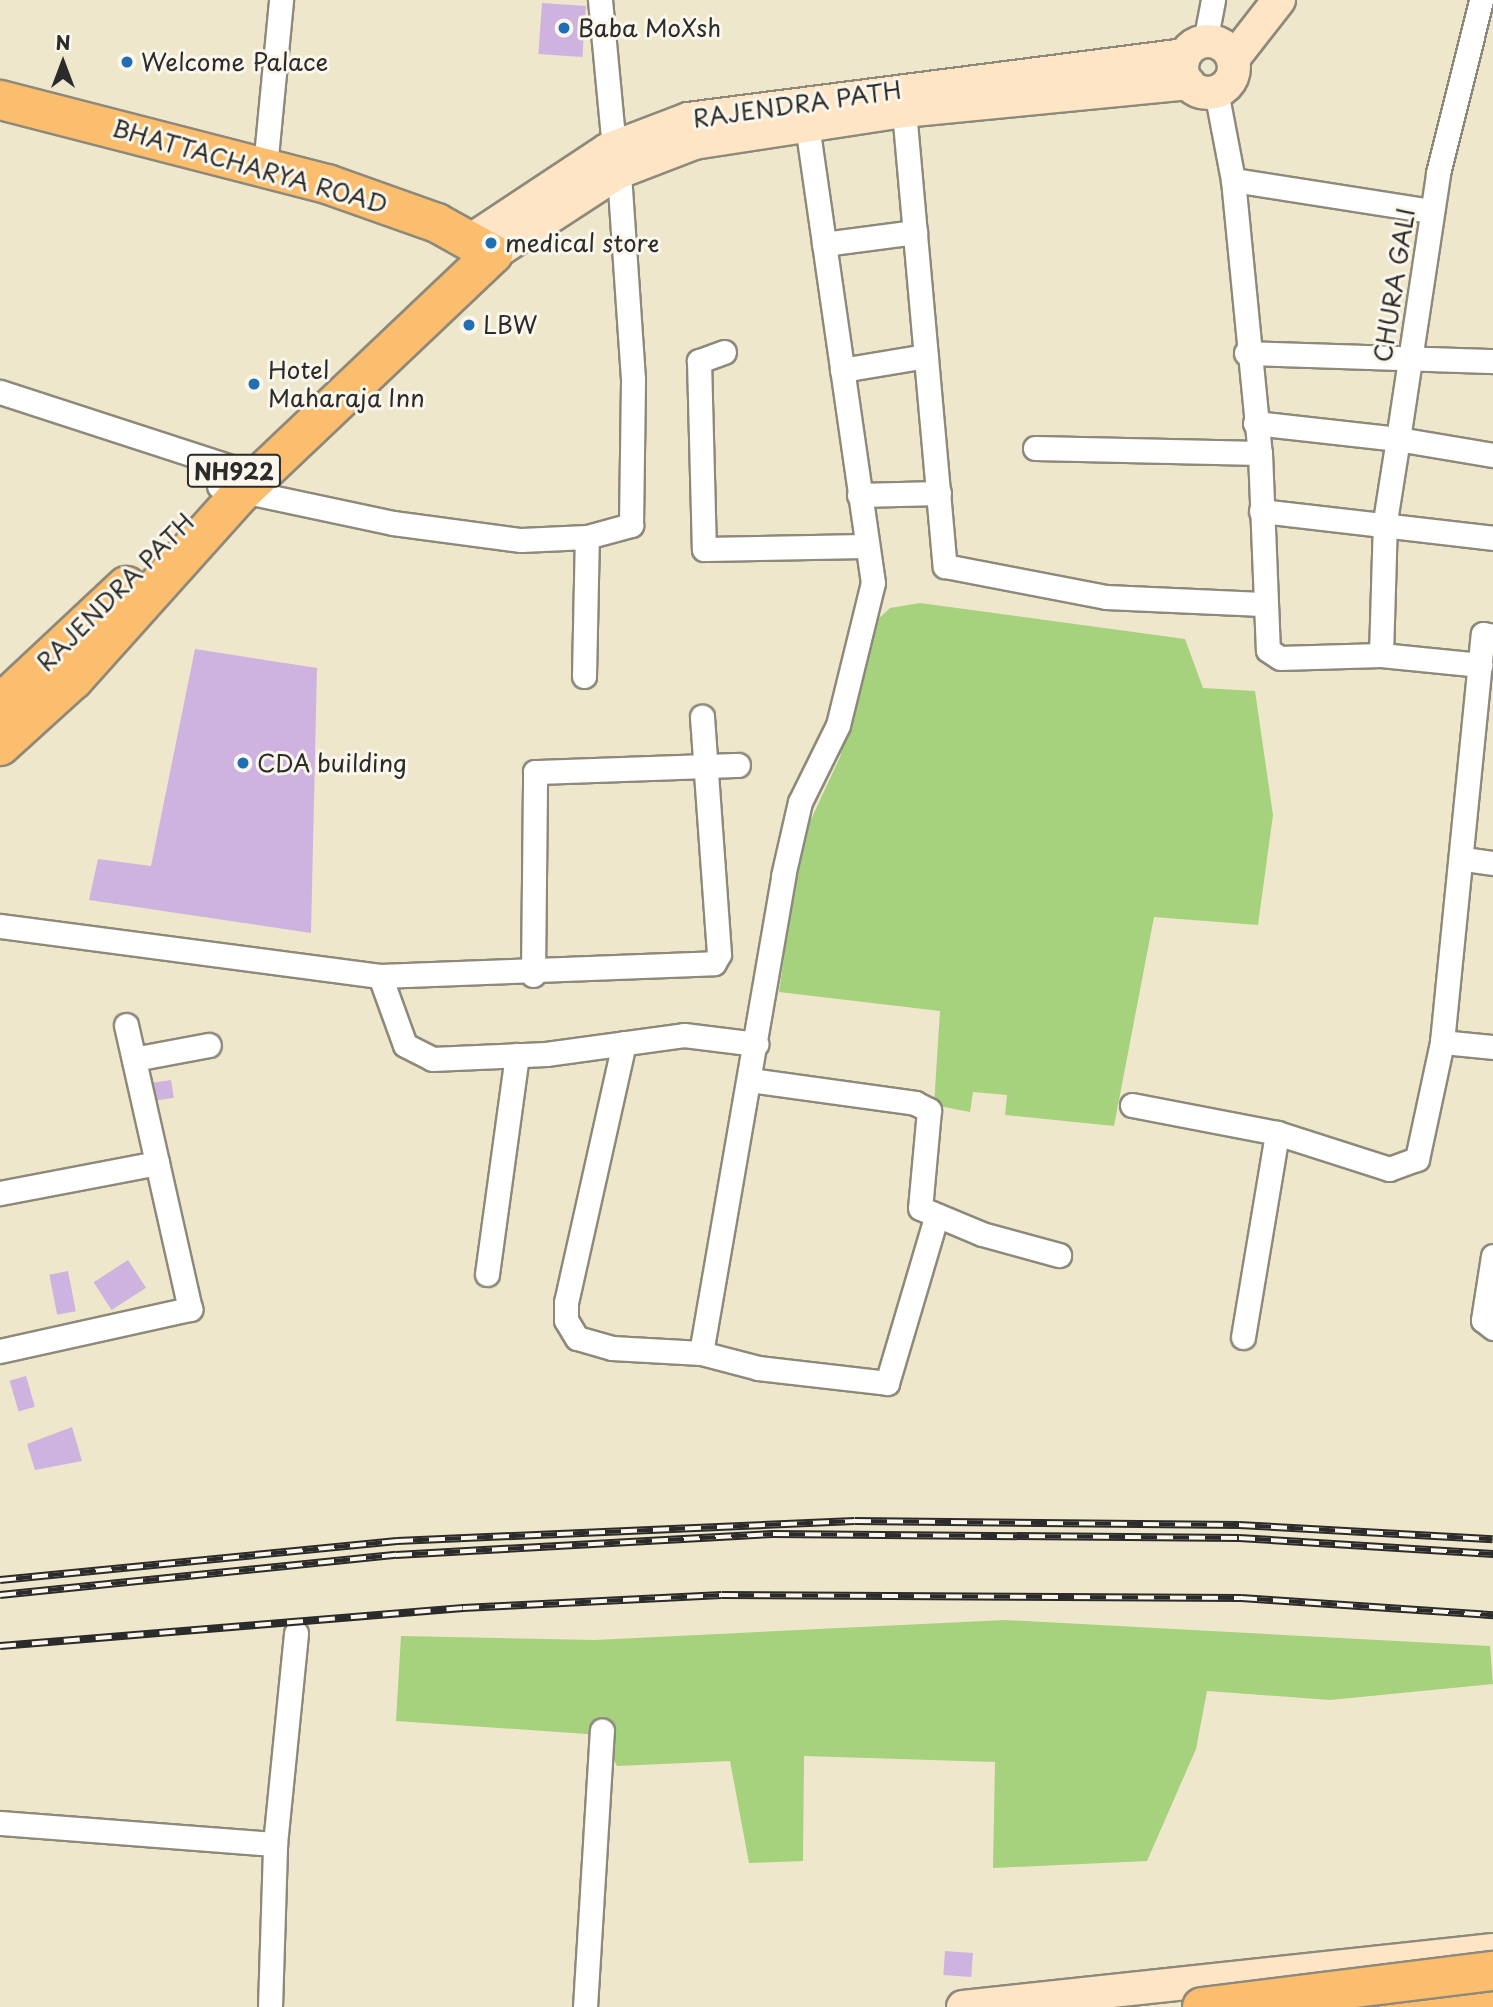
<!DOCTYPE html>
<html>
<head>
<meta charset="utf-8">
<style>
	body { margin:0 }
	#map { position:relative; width:1493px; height:2007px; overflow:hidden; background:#efe7cb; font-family:"Playpen Sans",sans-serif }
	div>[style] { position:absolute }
	.green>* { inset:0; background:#a6d17d }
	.building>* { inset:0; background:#ceb2e0; transform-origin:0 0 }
	.roads { filter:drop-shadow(2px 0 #8d897b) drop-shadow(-2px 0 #8d897b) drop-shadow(0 2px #8d897b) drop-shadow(0 -2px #8d897b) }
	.street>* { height:23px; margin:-11.5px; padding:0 11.5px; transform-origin:11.5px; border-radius:11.5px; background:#fff }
	.secondary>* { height:32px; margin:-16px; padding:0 16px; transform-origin:16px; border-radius:16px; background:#fde5c5 }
	.secondary>.ring { margin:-16px; padding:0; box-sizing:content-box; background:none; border:32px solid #fde5c5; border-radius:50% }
	.highway>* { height:38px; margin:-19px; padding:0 19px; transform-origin:19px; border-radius:19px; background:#fbbd6e }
	.rail>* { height:8px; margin-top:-4px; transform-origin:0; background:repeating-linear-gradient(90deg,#fbf7ec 0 16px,#2b2b2b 0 32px); box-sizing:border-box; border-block:2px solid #2b2b2b }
	.bridges { filter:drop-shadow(2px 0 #8d897b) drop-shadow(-2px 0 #8d897b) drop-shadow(0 2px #8d897b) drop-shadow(0 -2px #8d897b) }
	.highway-bridge>* { height:38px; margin:-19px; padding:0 19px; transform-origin:19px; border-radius:19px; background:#fbbd6e }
	.dots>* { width:19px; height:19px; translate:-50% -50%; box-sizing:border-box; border:4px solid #fbf7ec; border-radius:50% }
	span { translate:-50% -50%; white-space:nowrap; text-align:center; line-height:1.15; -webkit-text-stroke:6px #fbf7ec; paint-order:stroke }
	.shield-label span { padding:2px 5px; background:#fbf7ec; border:2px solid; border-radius:5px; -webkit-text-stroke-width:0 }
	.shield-label { font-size:23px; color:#2b2b2b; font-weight:700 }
	.poi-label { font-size:24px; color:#2b2b2b }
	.left { translate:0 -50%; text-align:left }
	.street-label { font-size:24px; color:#2b2b2b }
	.north { position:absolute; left:28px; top:28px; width:70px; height:70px; -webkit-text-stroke:5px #fbf7ec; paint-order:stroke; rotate:0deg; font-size:19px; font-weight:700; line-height:28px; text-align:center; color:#2b2b2b }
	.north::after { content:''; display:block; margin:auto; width:24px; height:32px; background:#2b2b2b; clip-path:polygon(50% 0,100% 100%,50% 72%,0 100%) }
</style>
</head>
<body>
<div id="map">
	<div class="green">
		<div style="clip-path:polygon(920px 603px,1185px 639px,1203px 688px,1255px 691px,1273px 815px,1258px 925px,1154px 917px,1114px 1126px,1005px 1115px,1007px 1095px,973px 1092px,970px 1112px,934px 1105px,940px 1011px,779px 992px,800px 843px,840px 757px,873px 624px,890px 608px)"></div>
		<div style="clip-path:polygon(1005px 1620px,1490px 1646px,1493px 1684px,1330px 1700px,1207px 1691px,1196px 1749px,1147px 1861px,993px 1868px,995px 1762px,804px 1756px,803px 1861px,749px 1863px,730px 1761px,617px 1766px,602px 1735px,396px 1721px,401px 1636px,595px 1640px)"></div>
	</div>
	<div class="building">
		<div style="left:542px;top:3px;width:44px;height:51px;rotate:4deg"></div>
		<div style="clip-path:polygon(195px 649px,317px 668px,311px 933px,89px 900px,98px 859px,151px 866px)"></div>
		<div style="left:171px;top:1080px;width:18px;height:18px;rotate:81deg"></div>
		<div style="left:128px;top:1260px;width:33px;height:41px;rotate:57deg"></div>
		<div style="left:68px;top:1271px;width:41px;height:19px;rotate:79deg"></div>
		<div style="left:26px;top:1376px;width:32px;height:17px;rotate:74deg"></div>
		<div style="clip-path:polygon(72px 1427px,82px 1461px,35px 1470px,27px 1444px)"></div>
		<div style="left:945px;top:1951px;width:28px;height:24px;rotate:4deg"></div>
	</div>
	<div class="roads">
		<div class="street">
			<div style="left:600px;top:0;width:148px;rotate:84.6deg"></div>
			<div style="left:1205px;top:42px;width:43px;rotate:-79.2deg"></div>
			<div style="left:1216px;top:91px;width:91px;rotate:79.2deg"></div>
			<div style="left:1233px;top:180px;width:274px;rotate:84.4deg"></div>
			<div style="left:1260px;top:453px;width:197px;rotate:87.7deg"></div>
			<div style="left:1268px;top:650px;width:14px;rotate:34deg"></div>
			<div style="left:1280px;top:658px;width:101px;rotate:-1.7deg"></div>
			<div style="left:1381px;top:655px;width:100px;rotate:5.7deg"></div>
			<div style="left:904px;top:111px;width:457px;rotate:84.9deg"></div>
			<div style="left:945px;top:566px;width:164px;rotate:10.9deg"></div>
			<div style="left:1106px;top:597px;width:156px;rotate:2.6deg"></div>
			<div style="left:265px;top:167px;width:168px;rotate:-84.5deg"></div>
			<div style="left:1233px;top:180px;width:201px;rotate:8.9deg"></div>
			<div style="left:824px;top:244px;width:92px;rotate:-7.5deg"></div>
			<div style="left:724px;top:352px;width:27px;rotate:160deg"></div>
			<div style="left:699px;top:361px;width:188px;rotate:88.5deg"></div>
			<div style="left:704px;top:549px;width:162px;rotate:-1.1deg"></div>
			<div style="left:1246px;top:353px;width:247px;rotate:1.9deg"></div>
			<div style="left:842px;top:370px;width:85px;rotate:-9.5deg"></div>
			<div style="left:0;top:392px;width:249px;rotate:18deg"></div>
			<div style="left:1255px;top:423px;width:144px;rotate:6.4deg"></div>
			<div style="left:1398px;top:439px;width:269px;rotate:-81.4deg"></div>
			<div style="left:1438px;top:173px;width:178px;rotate:-76deg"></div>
			<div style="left:1035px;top:448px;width:225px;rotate:1.3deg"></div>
			<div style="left:219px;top:486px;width:178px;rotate:12deg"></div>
			<div style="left:393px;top:523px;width:129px;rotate:7.6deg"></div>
			<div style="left:521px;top:540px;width:66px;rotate:-2.6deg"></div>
			<div style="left:587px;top:537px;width:46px;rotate:-15.3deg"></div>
			<div style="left:631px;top:525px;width:146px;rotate:-89.2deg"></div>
			<div style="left:633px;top:379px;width:207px;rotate:-93.9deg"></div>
			<div style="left:859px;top:495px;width:80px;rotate:-1.4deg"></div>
			<div style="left:1261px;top:511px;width:234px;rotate:6.6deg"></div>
			<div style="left:1381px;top:655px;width:134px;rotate:-88.3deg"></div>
			<div style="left:1385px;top:521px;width:83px;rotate:-81deg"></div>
			<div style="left:1398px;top:439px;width:96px;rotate:9.6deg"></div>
			<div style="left:584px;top:676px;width:139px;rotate:-88.8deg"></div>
			<div style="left:1464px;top:859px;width:29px;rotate:8deg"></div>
			<div style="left:0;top:926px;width:383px;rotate:7.5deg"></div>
			<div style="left:380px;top:976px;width:73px;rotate:70.1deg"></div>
			<div style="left:405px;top:1045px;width:30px;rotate:27deg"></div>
			<div style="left:432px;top:1059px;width:114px;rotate:-2.5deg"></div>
			<div style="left:546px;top:1054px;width:139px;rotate:-7.8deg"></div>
			<div style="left:684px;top:1035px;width:73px;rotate:7.1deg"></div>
			<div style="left:533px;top:975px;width:203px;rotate:-89.4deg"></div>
			<div style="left:535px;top:772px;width:203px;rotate:-2deg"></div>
			<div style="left:380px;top:976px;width:334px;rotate:-2.2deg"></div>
			<div style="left:714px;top:963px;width:10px;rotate:-61deg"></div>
			<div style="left:719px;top:954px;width:238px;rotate:-94.1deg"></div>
			<div style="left:1442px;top:1042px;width:51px;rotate:5.6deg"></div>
			<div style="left:624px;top:1043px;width:265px;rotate:102.6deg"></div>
			<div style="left:566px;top:1302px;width:18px;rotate:90deg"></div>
			<div style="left:566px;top:1320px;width:21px;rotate:59deg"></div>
			<div style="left:577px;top:1338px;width:36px;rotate:16deg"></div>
			<div style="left:612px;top:1348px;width:89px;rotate:3.2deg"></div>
			<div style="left:701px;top:1353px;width:59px;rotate:14.7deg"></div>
			<div style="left:758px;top:1368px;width:130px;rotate:6.6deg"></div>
			<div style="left:887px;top:1383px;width:172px;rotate:-73.5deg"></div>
			<div style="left:134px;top:1059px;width:76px;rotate:-10.6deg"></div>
			<div style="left:750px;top:1080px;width:167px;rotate:7.9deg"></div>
			<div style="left:915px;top:1103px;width:16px;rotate:27deg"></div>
			<div style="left:929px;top:1110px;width:98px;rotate:95.2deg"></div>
			<div style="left:920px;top:1208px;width:67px;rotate:22.8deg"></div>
			<div style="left:982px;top:1234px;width:80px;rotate:15.3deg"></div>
			<div style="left:1132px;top:1105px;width:148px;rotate:10.9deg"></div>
			<div style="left:1277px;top:1133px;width:118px;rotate:17.8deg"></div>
			<div style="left:1389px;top:1169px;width:30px;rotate:-20deg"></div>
			<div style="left:1417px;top:1159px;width:120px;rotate:-77.9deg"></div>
			<div style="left:1442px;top:1042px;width:410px;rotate:-84.3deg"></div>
			<div style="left:1483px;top:634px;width:10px;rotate:11deg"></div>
			<div style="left:0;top:1193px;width:160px;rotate:-10.8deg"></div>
			<div style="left:1493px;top:1256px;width:65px;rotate:98.9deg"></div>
			<div style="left:1483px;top:1320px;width:13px;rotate:39deg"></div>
			<div style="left:487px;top:1274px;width:221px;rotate:-82.2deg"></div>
			<div style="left:1243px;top:1337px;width:207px;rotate:-80.5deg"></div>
			<div style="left:0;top:1351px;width:195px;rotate:-12.5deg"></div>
			<div style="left:190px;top:1309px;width:291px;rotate:-102.7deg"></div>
			<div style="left:701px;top:1353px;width:484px;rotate:-80.2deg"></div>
			<div style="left:783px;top:876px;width:76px;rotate:-77.1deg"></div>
			<div style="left:800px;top:802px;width:86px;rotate:-63.7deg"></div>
			<div style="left:838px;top:725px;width:146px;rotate:-76.2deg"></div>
			<div style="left:873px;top:583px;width:478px;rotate:-98.2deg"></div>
			<div style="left:0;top:1823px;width:276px;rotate:4.4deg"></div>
			<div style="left:270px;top:2007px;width:163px;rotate:-88.2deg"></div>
			<div style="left:275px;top:1844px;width:212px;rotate:-84.3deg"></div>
			<div style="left:585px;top:2007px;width:277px;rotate:-86.5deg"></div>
		</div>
		<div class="secondary">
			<div class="ring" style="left:1182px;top:41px;width:20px;height:20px"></div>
			<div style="left:1233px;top:59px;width:75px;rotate:-52.1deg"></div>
			<div style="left:471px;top:240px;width:163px;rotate:-33.5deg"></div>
			<div style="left:607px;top:150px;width:87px;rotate:-20.9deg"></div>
			<div style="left:688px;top:119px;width:501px;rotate:-7.34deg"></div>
			<div style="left:493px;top:254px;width:150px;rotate:-33.1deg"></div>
			<div style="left:619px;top:172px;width:80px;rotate:-21.1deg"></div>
			<div style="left:694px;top:143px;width:212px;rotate:-8.7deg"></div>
			<div style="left:904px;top:111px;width:286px;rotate:-5.6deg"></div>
			<div style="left:963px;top:2007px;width:533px;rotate:-6.14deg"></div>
		</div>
		<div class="highway">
			<div style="left:0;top:100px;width:338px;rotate:14.4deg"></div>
			<div style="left:327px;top:184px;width:117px;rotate:19.5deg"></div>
			<div style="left:437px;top:223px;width:64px;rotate:29deg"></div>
			<div style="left:493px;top:254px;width:349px;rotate:136.5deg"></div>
			<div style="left:240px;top:494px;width:249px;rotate:131.9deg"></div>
			<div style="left:74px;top:679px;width:100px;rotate:137.8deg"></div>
			<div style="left:0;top:704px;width:173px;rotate:-43.1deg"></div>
			<div style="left:1398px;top:2007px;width:96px;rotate:-7.2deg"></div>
		</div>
	</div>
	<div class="rail">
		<div style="left:0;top:1580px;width:399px;rotate:-5.6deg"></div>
		<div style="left:397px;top:1541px;width:458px;rotate:-2.5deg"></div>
		<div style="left:855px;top:1521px;width:384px;rotate:0.6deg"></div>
		<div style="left:1239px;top:1525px;width:254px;rotate:3.2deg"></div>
		<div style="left:0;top:1595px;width:398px;rotate:-5.8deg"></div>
		<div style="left:396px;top:1555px;width:378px;rotate:-3.2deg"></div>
		<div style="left:773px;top:1534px;width:466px;rotate:0.5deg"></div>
		<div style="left:1239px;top:1538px;width:255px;rotate:3.6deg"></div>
		<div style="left:0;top:1646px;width:465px;rotate:-4.7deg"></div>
		<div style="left:463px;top:1608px;width:259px;rotate:-2.9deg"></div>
		<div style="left:722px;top:1595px;width:519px;rotate:0.33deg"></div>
		<div style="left:1241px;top:1598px;width:253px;rotate:3.9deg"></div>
	</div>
	<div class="bridges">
		<div class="highway-bridge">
			<div style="left:1202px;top:2007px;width:293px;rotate:-7.1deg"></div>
		</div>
	</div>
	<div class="dots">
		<div style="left:564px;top:28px;background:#1f6fb2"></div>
		<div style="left:127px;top:62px;background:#1f6fb2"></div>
		<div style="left:491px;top:243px;background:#1f6fb2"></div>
		<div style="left:469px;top:325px;background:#1f6fb2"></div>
		<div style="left:254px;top:384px;background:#1f6fb2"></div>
		<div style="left:243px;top:763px;background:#1f6fb2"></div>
	</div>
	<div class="shield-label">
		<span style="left:234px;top:471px">NH922</span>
	</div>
	<div class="poi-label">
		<span class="left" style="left:578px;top:28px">Baba MoXsh</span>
		<span class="left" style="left:141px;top:62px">Welcome Palace</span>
		<span class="left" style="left:505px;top:243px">medical store</span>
		<span class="left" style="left:483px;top:325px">LBW</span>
		<span class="left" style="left:268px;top:384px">Hotel<br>Maharaja Inn</span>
		<span class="left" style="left:257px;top:763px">CDA building</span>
	</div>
	<div class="street-label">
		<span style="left:797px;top:104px;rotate:-8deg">RAJENDRA PATH</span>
		<span style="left:250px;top:166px;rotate:16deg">BHATTACHARYA ROAD</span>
		<span style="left:1394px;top:285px;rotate:-81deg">CHURA GALI</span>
		<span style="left:115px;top:592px;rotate:-45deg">RAJENDRA PATH</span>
	</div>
	<div class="north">N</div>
</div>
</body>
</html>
